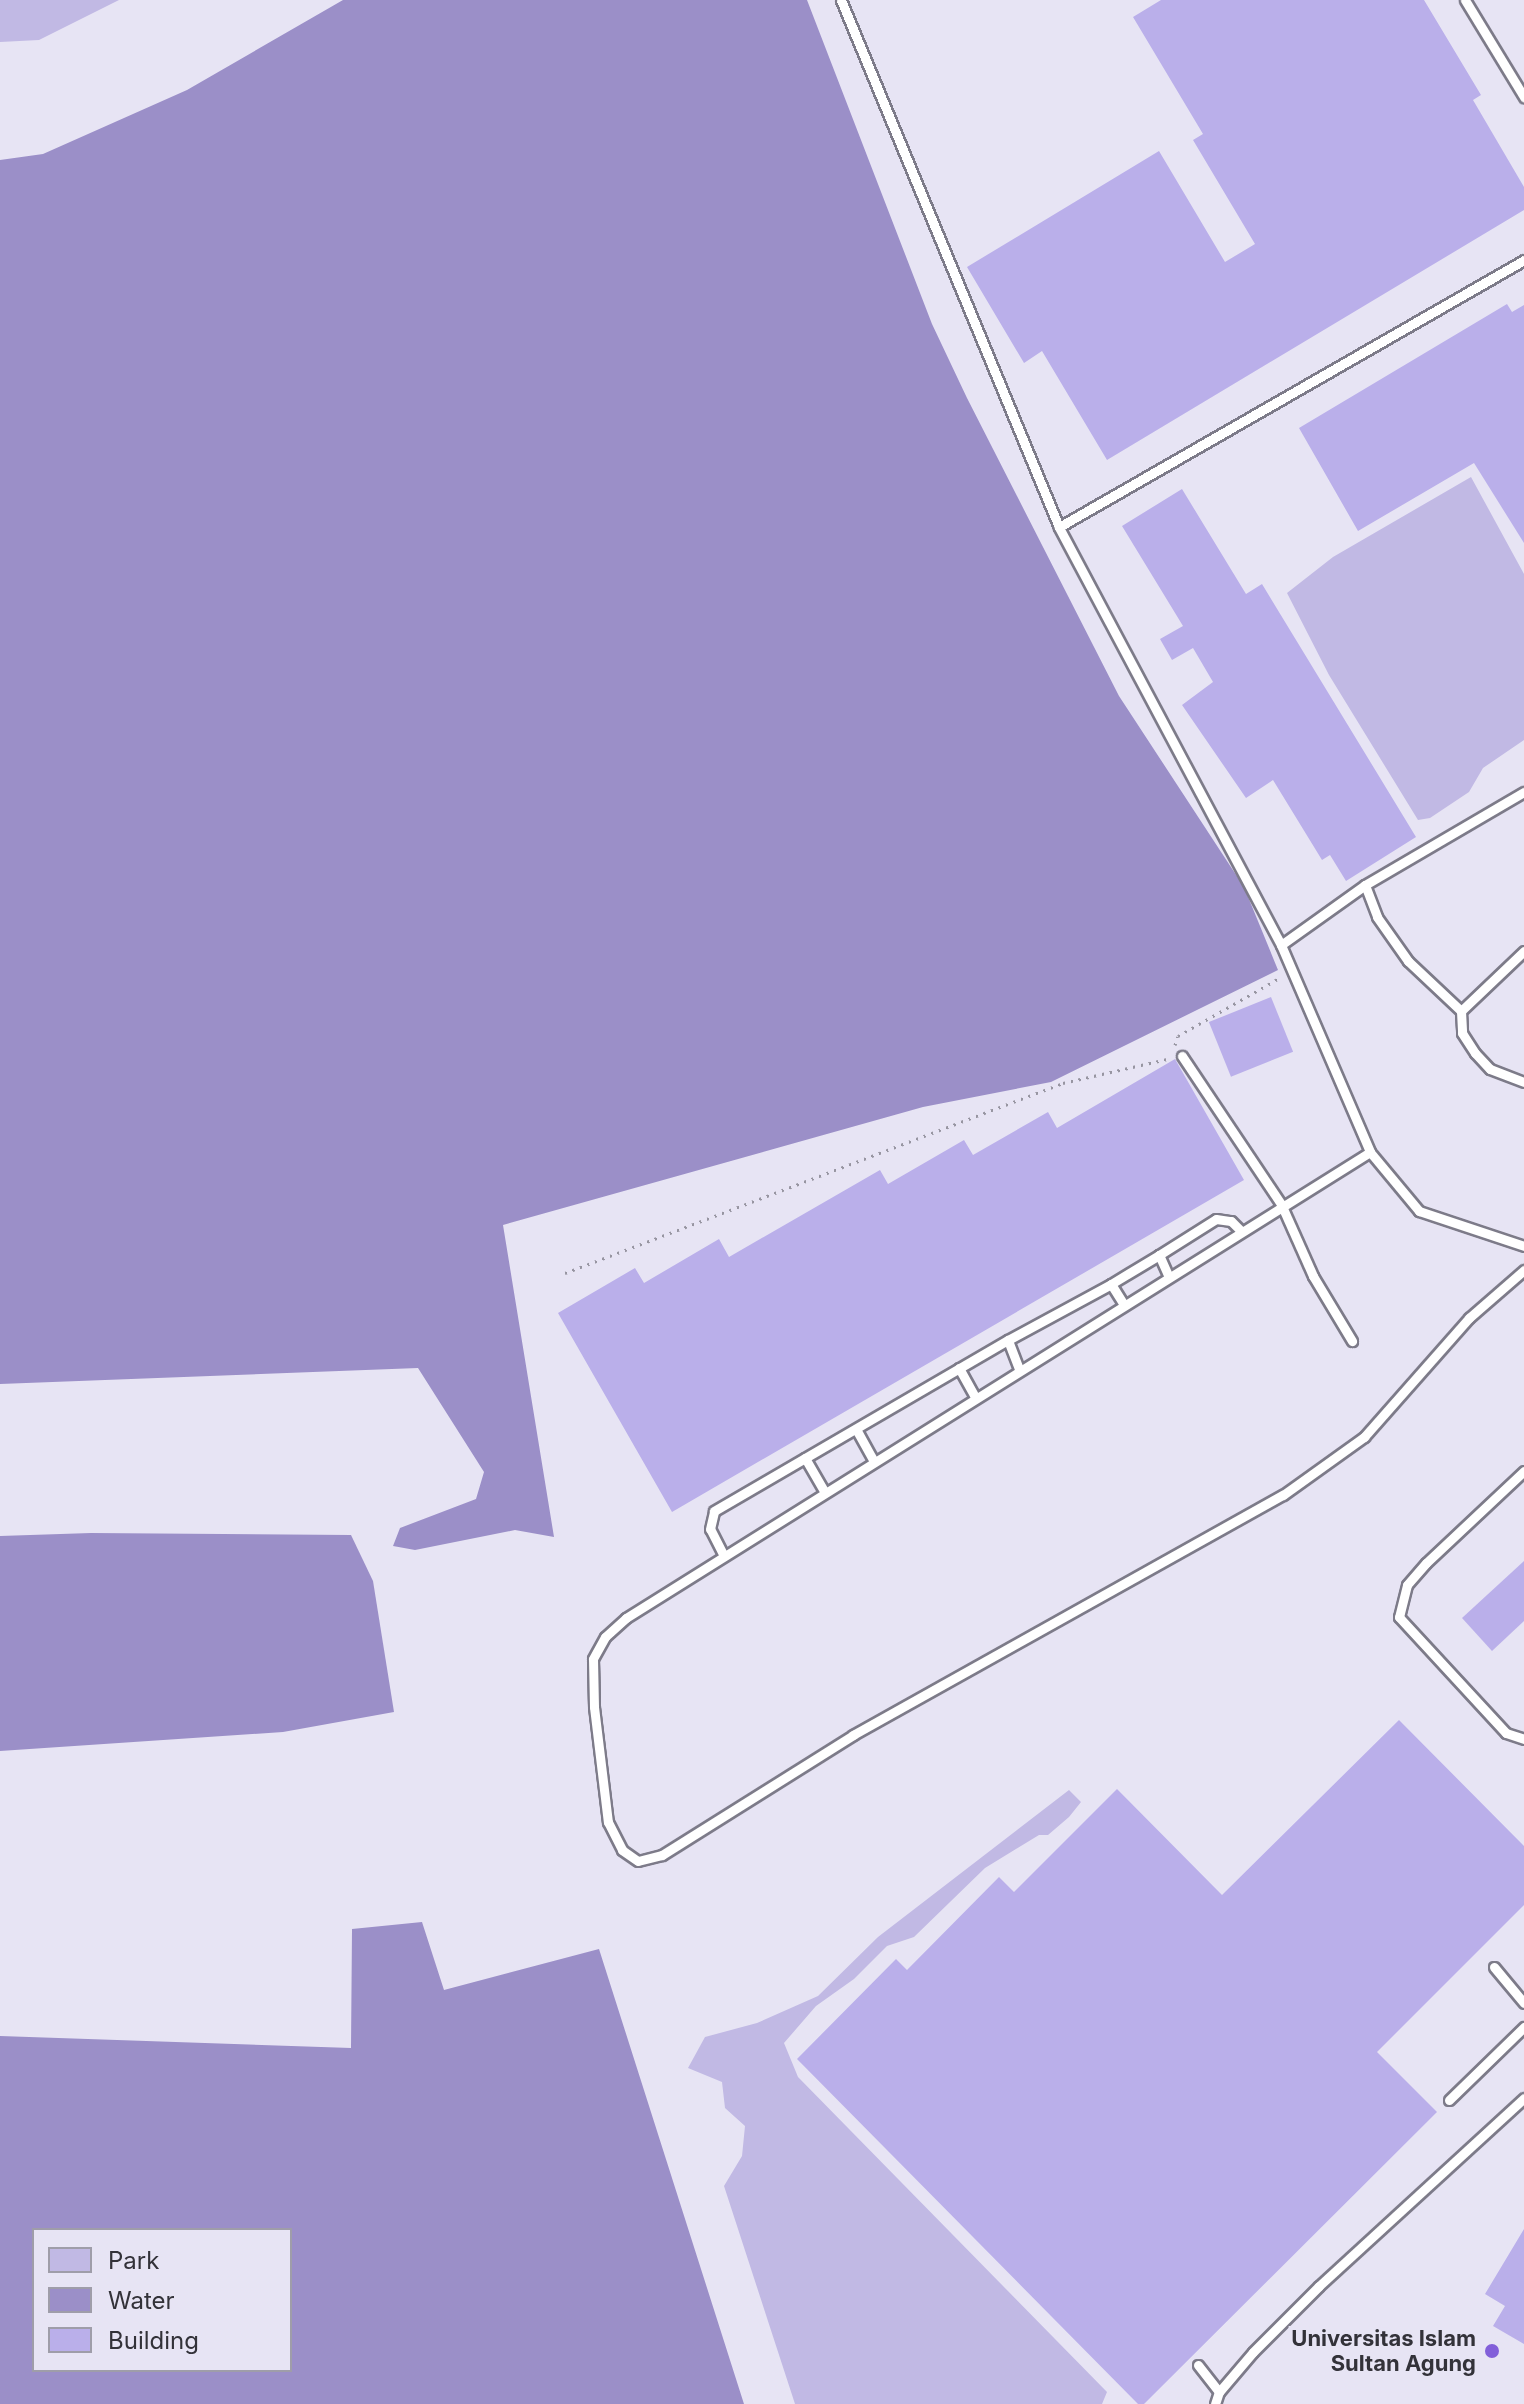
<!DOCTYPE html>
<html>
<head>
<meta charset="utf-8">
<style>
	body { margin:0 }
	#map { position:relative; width:1524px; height:2404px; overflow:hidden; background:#e7e4f4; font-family:Inter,sans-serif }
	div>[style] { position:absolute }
	.green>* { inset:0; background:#c1b9e4 }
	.water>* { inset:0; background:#9b8fc8 }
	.building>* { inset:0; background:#baafea; transform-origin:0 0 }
	.path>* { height:3px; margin-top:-1.5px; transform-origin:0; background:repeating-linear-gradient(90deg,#9795a1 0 2px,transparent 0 8px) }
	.roads { filter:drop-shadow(2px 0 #7d7b89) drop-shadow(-2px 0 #7d7b89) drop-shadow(0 2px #7d7b89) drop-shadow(0 -2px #7d7b89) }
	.lane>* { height:9px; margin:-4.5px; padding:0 4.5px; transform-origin:4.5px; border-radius:4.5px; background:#fff }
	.dots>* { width:22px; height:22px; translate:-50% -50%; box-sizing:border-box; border:4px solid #e7e4f4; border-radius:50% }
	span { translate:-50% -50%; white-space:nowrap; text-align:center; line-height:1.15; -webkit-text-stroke:8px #e7e4f4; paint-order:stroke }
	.poi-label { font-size:22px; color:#333239; font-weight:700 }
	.right { translate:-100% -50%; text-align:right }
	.legend { position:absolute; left:32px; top:2228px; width:260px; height:144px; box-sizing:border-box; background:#e7e4f4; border:2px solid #9f9da9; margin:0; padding:10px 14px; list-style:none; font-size:24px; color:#333239 }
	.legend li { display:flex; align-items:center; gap:16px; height:40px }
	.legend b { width:40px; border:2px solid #9f9da9 }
</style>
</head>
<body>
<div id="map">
	<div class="green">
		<div style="clip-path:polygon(0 0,119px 0,39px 40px,0 42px)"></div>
		<div style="clip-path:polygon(1471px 477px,1524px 574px,1524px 740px,1483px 768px,1469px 792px,1430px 818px,1418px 820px,1329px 675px,1287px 593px,1333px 557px)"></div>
		<div style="clip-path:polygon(1069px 1790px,1081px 1802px,1069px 1817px,1048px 1835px,1039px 1835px,985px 1868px,914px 1937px,887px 1946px,854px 1979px,816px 2006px,784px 2043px,798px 2077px,1107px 2392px,1102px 2404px,795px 2404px,724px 2186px,742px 2156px,745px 2126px,725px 2108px,722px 2082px,688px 2068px,705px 2037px,757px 2023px,818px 1996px,878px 1937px)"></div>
	</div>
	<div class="water">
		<div style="clip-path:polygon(343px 0,807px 0,932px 324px,967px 398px,1119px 696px,1244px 887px,1278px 970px,1051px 1082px,923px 1107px,503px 1225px,554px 1537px,515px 1530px,415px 1550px,393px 1546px,400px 1528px,476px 1499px,484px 1472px,418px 1368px,0 1384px,0 160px,43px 154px,187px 90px)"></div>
		<div style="clip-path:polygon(91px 1533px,351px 1535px,373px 1581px,394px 1712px,283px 1732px,0 1751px,0 1536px)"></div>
		<div style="clip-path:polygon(evenodd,422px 1922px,444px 1990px,599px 1949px,744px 2404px,0 2404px,0 2036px,351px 2048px,352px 1929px,422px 1922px,34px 2230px,290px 2230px,290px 2370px,34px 2370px,34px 2230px)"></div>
	</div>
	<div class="building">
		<div style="clip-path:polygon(1161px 0,1424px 0,1481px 95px,1473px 100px,1524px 187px,1524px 210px,1107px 460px,1042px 351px,1024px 363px,967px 267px,1159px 151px,1225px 262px,1255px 244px,1193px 140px,1203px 134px,1133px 17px)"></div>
		<div style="clip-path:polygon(1507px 304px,1512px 312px,1524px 305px,1524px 543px,1474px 463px,1358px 531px,1299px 428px)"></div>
		<div style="clip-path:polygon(1182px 489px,1246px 594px,1262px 584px,1416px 837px,1346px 881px,1330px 855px,1322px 860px,1273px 780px,1246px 798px,1182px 705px,1213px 682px,1193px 648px,1172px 660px,1160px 639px,1183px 626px,1122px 526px)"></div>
		<div style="left:1271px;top:997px;width:59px;height:67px;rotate:68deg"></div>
		<div style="clip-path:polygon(1175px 1059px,1244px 1180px,672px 1512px,558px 1313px,635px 1268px,644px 1283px,719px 1239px,729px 1257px,880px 1170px,888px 1184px,964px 1140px,973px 1155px,1048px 1112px,1057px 1128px)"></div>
		<div style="clip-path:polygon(1524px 1561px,1524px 1621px,1492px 1651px,1462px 1618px)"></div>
		<div style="clip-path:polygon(1399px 1720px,1524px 1846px,1524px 1905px,1377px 2052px,1437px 2112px,1144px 2404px,1138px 2404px,797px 2059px,896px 1959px,907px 1970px,999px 1877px,1014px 1892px,1117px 1789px,1222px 1895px)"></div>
		<div style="clip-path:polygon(1524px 2229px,1524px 2344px,1493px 2326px,1505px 2306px,1485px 2294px)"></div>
	</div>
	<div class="path">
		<div style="left:1175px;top:1045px;width:9px;rotate:-72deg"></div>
		<div style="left:1178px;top:1036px;width:119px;rotate:-29.8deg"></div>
		<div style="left:565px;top:1273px;width:533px;rotate:-20.88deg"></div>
		<div style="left:1063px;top:1083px;width:107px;rotate:-13deg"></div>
	</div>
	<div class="roads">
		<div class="lane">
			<div style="left:841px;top:0;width:570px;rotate:67.53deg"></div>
			<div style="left:1465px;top:0;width:114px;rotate:58.7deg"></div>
			<div style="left:1524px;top:792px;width:184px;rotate:149.7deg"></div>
			<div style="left:1365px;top:885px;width:103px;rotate:144.5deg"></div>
			<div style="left:1281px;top:945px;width:225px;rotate:66.7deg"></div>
			<div style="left:1370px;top:1152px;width:77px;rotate:50.3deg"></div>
			<div style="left:1419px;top:1211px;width:111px;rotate:18.4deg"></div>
			<div style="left:1365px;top:885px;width:34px;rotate:69deg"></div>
			<div style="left:1377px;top:917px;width:54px;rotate:54.8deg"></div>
			<div style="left:1408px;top:961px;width:73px;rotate:43.3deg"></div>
			<div style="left:1281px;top:945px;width:473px;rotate:-118deg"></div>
			<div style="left:1059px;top:527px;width:536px;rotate:-29.86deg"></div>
			<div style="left:1524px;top:951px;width:87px;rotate:136.4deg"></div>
			<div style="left:1461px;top:1011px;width:22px;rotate:87deg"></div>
			<div style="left:1462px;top:1033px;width:24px;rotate:57deg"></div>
			<div style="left:1475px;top:1053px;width:22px;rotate:47deg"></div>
			<div style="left:1490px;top:1069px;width:36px;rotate:21deg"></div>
			<div style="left:1182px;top:1056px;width:178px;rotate:56.2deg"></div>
			<div style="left:1281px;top:1204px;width:79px;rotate:66deg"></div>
			<div style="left:1313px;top:1276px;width:76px;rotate:59deg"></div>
			<div style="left:1370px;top:1152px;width:878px;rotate:147.94deg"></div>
			<div style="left:626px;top:1618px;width:28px;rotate:138deg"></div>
			<div style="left:605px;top:1637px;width:25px;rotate:119deg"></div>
			<div style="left:593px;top:1659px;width:48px;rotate:88.8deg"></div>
			<div style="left:594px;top:1707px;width:116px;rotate:83.1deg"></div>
			<div style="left:608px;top:1822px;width:31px;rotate:63deg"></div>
			<div style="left:622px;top:1850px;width:19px;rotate:35deg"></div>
			<div style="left:638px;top:1861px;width:25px;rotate:-14deg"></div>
			<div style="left:662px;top:1855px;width:226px;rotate:-32.1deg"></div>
			<div style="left:853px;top:1735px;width:492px;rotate:-29.2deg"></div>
			<div style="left:1283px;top:1495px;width:100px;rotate:-35.6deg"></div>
			<div style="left:1364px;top:1437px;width:159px;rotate:-48.6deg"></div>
			<div style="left:1469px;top:1318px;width:73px;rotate:-41.1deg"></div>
			<div style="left:1168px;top:1275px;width:22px;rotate:-114deg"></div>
			<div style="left:1159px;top:1255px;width:67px;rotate:-32.3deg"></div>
			<div style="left:1216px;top:1219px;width:15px;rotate:8deg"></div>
			<div style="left:1231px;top:1221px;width:13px;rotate:45deg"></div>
			<div style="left:1111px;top:1284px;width:56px;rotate:-31.1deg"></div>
			<div style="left:959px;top:1368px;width:33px;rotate:61deg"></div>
			<div style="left:1019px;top:1369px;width:31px;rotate:-111deg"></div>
			<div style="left:1008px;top:1340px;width:117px;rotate:-28.5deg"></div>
			<div style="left:1111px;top:1284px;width:22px;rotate:58deg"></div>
			<div style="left:856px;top:1429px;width:37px;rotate:61deg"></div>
			<div style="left:805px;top:1458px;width:39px;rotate:60deg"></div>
			<div style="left:1524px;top:1471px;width:134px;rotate:136.8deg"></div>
			<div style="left:1426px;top:1563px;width:29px;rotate:131deg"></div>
			<div style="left:1407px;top:1585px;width:33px;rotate:104deg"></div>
			<div style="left:1399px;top:1617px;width:158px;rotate:47.3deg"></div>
			<div style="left:1506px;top:1733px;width:19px;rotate:18deg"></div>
			<div style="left:724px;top:1556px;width:30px;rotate:-117deg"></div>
			<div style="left:710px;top:1529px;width:18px;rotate:-77deg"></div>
			<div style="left:714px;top:1511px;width:340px;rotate:-30.2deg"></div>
			<div style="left:1494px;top:1967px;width:47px;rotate:50.2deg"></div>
			<div style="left:1449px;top:2100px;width:105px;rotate:-44.2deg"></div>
			<div style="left:1198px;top:2365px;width:34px;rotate:52deg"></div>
			<div style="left:1215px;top:2404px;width:13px;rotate:-72deg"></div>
			<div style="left:1219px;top:2392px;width:52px;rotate:-49.6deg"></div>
			<div style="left:1253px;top:2352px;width:93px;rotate:-45deg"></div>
			<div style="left:1319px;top:2286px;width:278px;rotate:-42.5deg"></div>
		</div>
	</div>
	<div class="dots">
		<div style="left:1492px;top:2351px;background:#825fd9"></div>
	</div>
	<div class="poi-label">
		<span class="right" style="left:1476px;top:2351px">Universitas Islam<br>Sultan Agung</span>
	</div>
	<ul class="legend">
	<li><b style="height:22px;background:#c1b9e4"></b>Park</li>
	<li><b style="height:22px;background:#9b8fc8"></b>Water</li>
	<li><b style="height:22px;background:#baafea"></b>Building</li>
	</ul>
</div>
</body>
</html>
